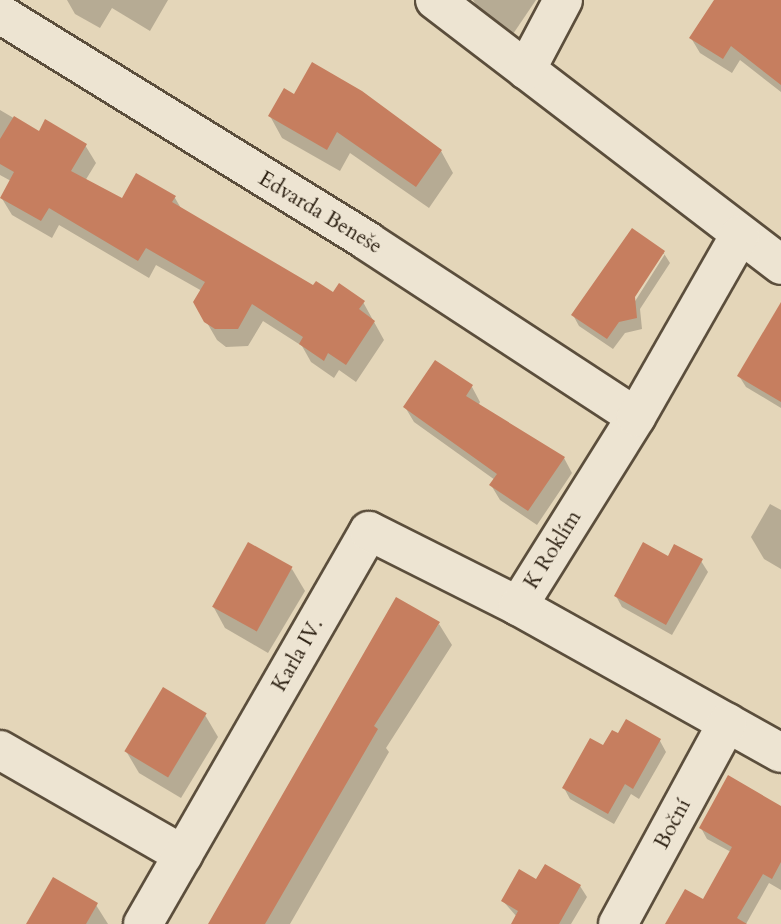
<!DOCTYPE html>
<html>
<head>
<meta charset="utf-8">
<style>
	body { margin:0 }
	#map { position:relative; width:781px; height:924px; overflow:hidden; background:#e4d6b9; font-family:Cardo,serif }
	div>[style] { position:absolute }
	.shadow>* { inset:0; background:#0003 }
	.building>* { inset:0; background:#c67e5f; transform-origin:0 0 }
	.roads { filter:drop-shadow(2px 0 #5b4e3c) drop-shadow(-2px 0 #5b4e3c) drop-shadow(0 2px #5b4e3c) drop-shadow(0 -2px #5b4e3c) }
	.street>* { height:38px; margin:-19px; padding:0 19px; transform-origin:19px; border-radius:19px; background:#ede4d2 }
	span { translate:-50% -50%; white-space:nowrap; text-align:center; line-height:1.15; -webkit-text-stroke:5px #ede4d2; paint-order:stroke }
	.street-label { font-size:21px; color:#2d2113 }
</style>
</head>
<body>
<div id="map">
	<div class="shadow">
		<div style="clip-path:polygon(67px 0,168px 0,150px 31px,112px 8px,100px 28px,75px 14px)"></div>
		<div style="clip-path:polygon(473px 0,536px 0,513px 34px,480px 12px)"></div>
		<div style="clip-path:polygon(716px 0,781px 0,781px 92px,740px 60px,732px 73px,700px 53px,691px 38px)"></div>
		<div style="clip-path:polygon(0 110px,39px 133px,85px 145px,96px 163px,85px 181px,122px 200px,175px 198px,182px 210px,314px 287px,363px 302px,384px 340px,356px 382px,339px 370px,334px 378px,311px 362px,302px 346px,263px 321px,248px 346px,226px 347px,217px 340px,195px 302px,202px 291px,156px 265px,149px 278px,59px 225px,52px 238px,12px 215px,1px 197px,11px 181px,0 175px)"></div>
		<div style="clip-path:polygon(270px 116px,441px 151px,453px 173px,429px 208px,350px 153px,340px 171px,282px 138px)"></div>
		<div style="clip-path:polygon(evenodd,663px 252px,670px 263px,640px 309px,642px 329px,625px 333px,613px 349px,579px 326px,573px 315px,663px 252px,661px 254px,665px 254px,632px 306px,629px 304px,661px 254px)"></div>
		<div style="clip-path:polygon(781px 331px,781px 408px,746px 387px,739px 376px)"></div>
		<div style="clip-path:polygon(472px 387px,480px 402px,478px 406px,564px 458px,572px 473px,537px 525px,500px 500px,491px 485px,495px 480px,414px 422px,405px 407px)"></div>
		<div style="clip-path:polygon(770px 504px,781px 510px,781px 569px,764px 559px,751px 537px)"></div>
		<div style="clip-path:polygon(668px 558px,701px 561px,708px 572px,672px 635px,622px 607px,616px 596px)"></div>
		<div style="clip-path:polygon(292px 569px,305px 591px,268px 653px,225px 628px,213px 606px)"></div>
		<div style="clip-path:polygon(439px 624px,452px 645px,386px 748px,389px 752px,290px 924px,210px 924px)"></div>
		<div style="clip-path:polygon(205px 715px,218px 737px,181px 798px,139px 773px,126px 751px)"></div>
		<div style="clip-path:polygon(627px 722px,660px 741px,666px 752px,639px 799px,631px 794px,614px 824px,570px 799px,564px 788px,619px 736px)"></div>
		<div style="clip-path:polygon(781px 808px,781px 890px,769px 883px,746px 924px,667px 924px,703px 901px,731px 852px,707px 839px,701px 828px)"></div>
		<div style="clip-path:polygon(537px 882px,580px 886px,587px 897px,571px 924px,513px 924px,517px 917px,503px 901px)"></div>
		<div style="clip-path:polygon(96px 905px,108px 924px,28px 924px)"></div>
	</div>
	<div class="building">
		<div style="clip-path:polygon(714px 0,781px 0,781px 85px,731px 46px,723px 59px,689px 38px)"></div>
		<div style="clip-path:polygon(312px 62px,362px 91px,442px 150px,416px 187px,337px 132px,327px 150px,268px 116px,284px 88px,294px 94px)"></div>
		<div style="clip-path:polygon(14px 116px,39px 131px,45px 119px,87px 144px,71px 171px,122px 198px,136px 173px,176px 196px,172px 202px,313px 285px,316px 281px,333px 292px,339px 283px,365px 301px,359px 309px,375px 321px,346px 365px,328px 353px,324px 361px,299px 344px,303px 337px,252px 304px,238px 329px,215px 329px,204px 322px,193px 302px,205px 282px,146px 248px,138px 261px,49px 208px,41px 221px,0 198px,14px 172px,0 164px,0 139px)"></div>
		<div style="clip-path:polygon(632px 228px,665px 251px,635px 297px,637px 318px,619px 322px,607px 339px,571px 315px)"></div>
		<div style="clip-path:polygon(781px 302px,781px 402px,737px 376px)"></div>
		<div style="clip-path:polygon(435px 360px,473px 385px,466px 396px,565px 457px,528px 511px,489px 485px,497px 474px,403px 407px)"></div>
		<div style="left:248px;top:542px;width:51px;height:74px;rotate:29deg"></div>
		<div style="clip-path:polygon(643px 542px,668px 556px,674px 544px,703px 559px,666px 625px,614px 596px)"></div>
		<div style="clip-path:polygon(396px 597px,440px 622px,374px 726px,378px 729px,265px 924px,208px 924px)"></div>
		<div style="left:163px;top:687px;width:51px;height:75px;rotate:31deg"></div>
		<div style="clip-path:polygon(626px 719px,661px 739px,633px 789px,625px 784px,608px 814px,562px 788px,590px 738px,603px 745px,612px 730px,618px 733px)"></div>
		<div style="clip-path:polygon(728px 775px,781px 806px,781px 862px,772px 879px,763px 874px,737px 918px,747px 924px,665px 924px,685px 889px,703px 899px,732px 847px,699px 828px)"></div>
		<div style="clip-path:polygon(545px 864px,581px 885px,559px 924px,511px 924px,518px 911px,501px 901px,519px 869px,536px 879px)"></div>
		<div style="clip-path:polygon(53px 877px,98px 903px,86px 924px,26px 924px)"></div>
	</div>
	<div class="roads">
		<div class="street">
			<div style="left:435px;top:0;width:436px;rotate:37.4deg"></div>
			<div style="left:0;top:14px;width:432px;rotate:31.7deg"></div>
			<div style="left:367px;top:241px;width:321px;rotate:33.2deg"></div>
			<div style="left:526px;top:70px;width:79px;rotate:-62.1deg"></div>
			<div style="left:518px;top:606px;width:223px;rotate:-58deg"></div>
			<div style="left:636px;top:417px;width:210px;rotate:-60.3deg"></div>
			<div style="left:0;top:750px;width:211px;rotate:29.8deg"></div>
			<div style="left:143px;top:924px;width:453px;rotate:-60.1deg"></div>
			<div style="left:369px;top:531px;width:167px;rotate:26.7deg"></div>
			<div style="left:518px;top:606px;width:301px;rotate:29.2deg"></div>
			<div style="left:618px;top:924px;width:229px;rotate:-61.5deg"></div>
		</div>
	</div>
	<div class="street-label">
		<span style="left:320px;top:213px;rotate:31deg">Edvarda Beneše</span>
		<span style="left:553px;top:550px;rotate:-58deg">K Roklím</span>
		<span style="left:298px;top:655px;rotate:-60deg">Karla IV.</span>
		<span style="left:673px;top:824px;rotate:-62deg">Boční</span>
	</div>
</div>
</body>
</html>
